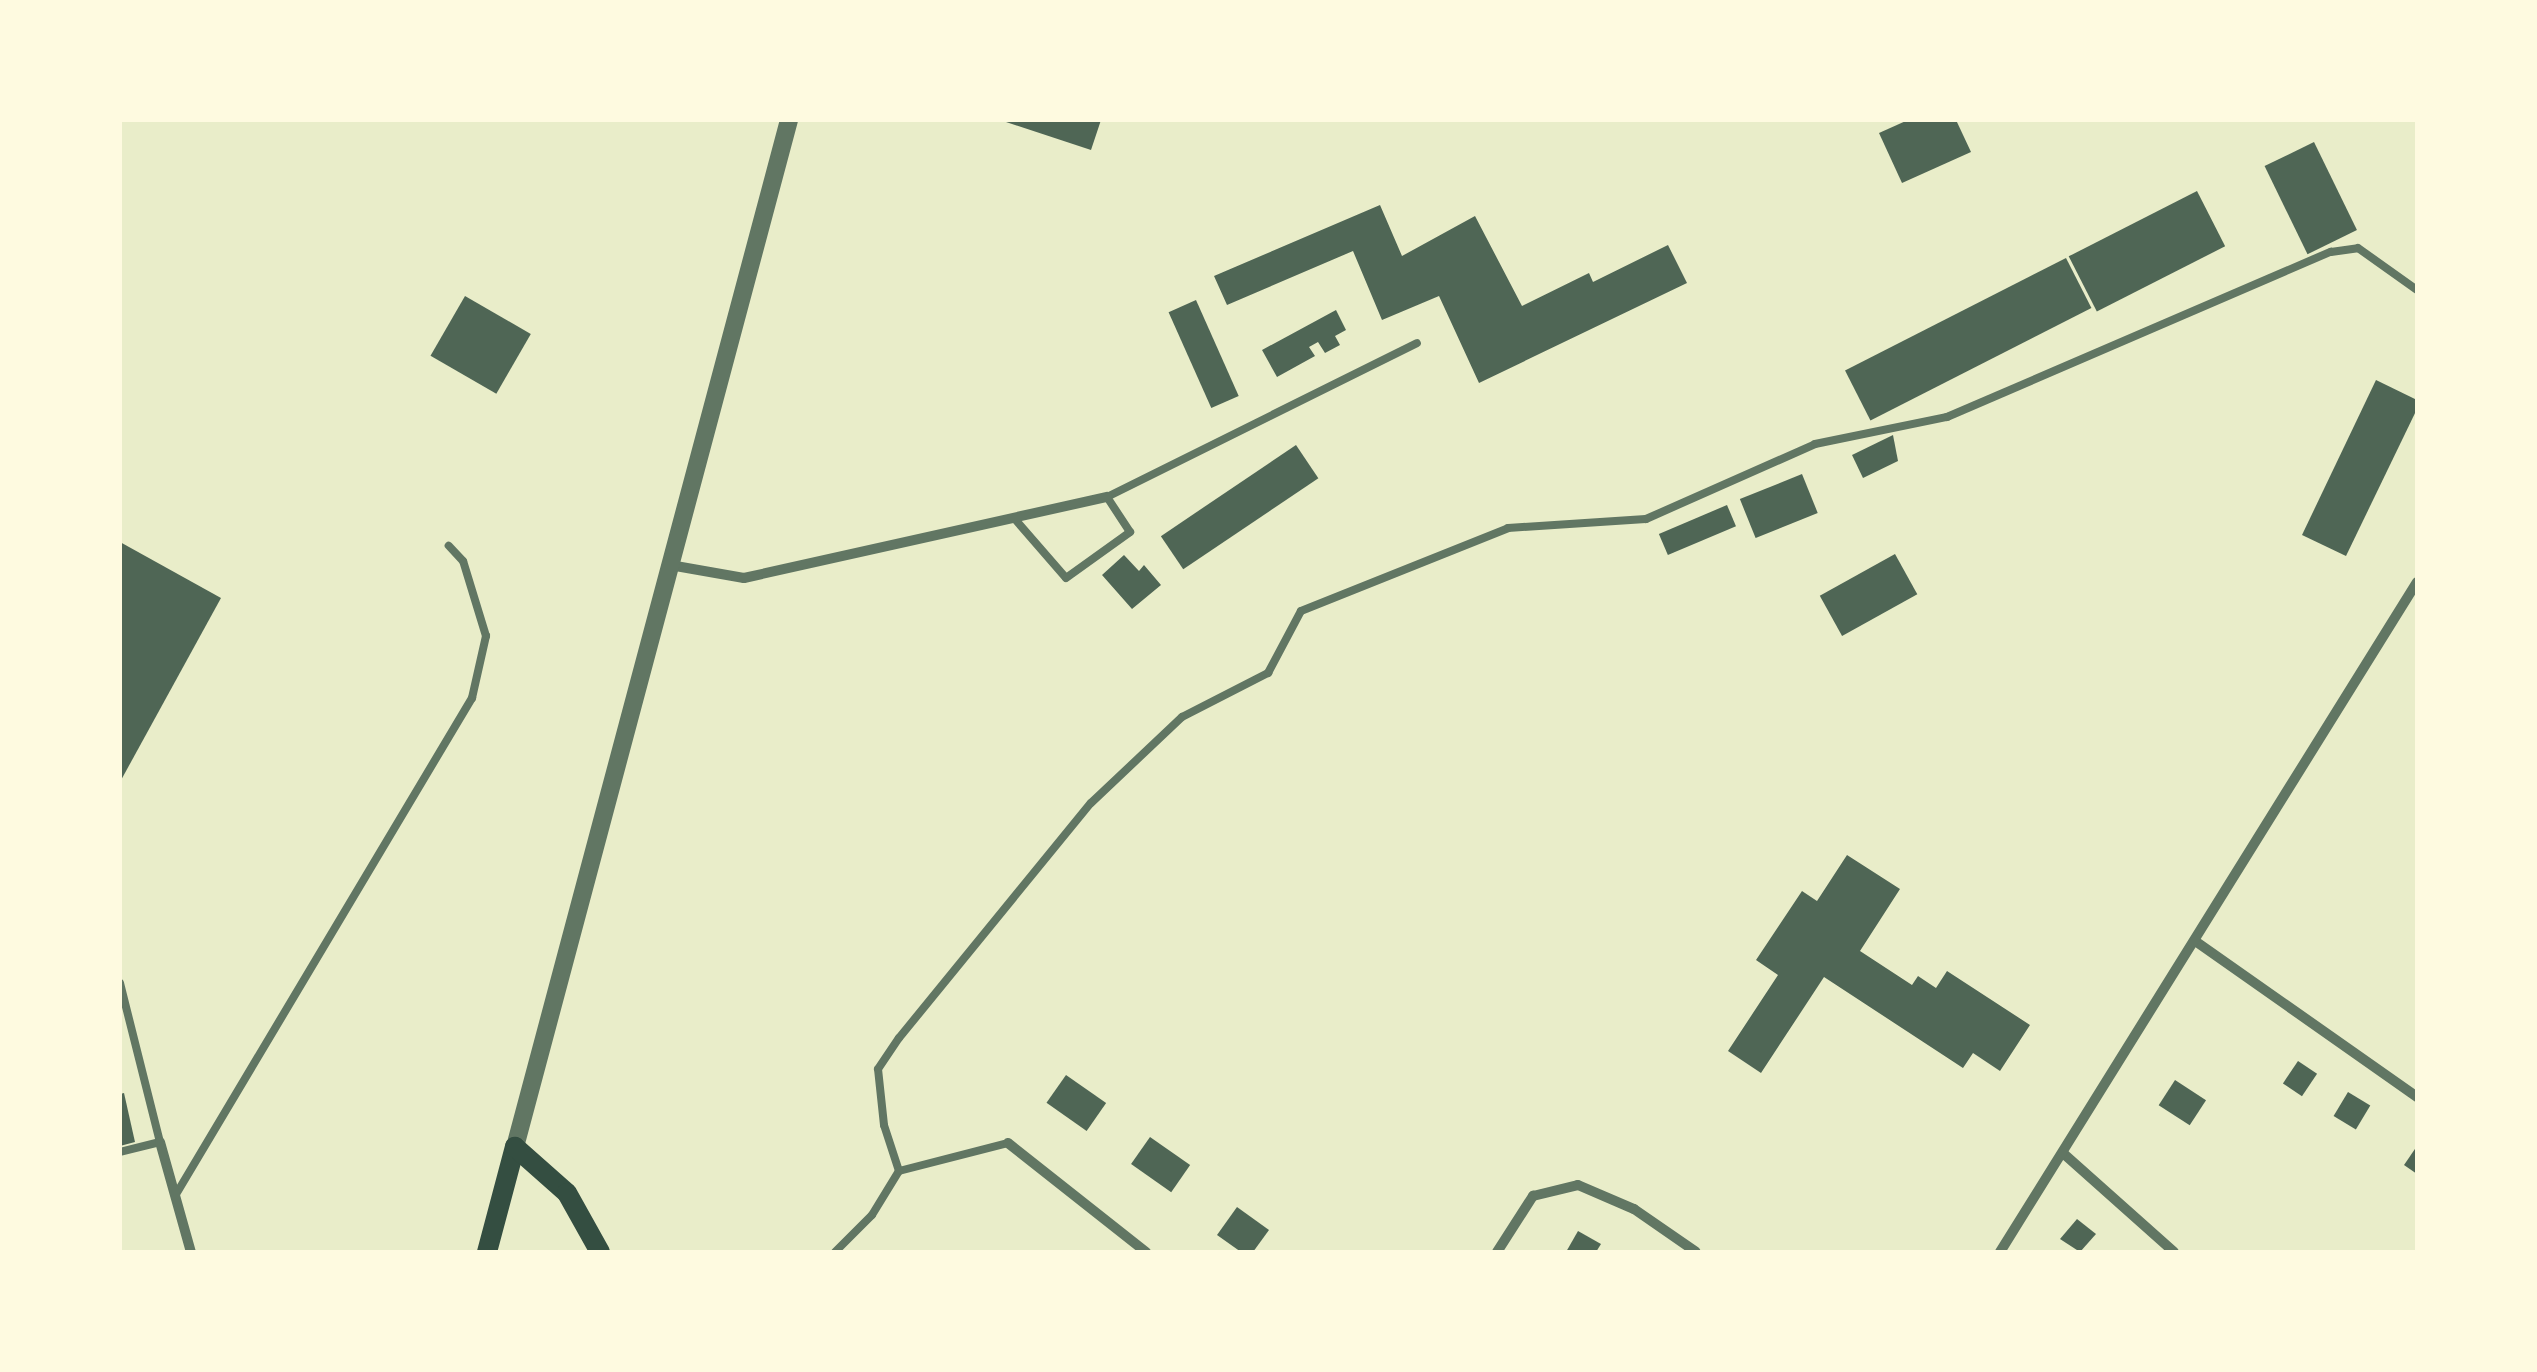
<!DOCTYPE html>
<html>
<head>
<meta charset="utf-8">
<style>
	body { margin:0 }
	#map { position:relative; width:2537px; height:1372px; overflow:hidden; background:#e9edc9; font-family:"Fira Sans",sans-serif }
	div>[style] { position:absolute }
	.building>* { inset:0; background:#4f6655; transform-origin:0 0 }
	.service>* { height:8px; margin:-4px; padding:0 4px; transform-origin:4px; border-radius:4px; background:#617663 }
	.minor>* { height:10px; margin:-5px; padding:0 5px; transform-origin:5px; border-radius:5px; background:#617663 }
	.tertiary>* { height:18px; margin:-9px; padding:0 9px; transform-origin:9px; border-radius:9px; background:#617663 }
	.secondary>* { height:20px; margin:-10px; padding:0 10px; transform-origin:10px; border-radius:10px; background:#344e41 }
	span { translate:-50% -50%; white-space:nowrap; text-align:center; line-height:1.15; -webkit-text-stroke:10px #fefae0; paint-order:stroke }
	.frame { position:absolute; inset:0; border:122px solid #fefae0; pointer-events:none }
</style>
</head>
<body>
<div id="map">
	<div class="building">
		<div style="clip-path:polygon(1000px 120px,1101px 120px,1091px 150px)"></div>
		<div style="clip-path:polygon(1908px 120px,1956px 120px,1971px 152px,1902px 183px,1879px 133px)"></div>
		<div style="left:2314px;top:142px;width:98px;height:55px;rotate:64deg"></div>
		<div style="left:2197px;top:191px;width:62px;height:144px;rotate:63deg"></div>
		<div style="clip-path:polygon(1380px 205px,1402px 256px,1475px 216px,1522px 306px,1589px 273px,1593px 282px,1668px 245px,1687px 283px,1479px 383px,1439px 296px,1382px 320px,1353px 251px,1227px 305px,1214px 276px)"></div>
		<div style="left:2066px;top:258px;width:56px;height:248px;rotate:63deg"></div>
		<div style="left:465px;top:296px;width:76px;height:69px;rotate:30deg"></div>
		<div style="left:1196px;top:300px;width:105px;height:30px;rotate:66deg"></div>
		<div style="clip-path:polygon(1336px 310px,1346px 330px,1335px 336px,1340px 345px,1325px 353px,1318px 342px,1309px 347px,1315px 356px,1277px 377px,1262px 350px)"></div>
		<div style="clip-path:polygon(2376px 380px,2417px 400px,2417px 409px,2346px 556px,2302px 535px)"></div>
		<div style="clip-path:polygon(1893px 435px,1898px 461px,1863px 478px,1852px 455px)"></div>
		<div style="left:1296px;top:445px;width:40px;height:163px;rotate:56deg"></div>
		<div style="left:1802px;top:474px;width:42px;height:67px;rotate:68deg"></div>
		<div style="left:1727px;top:505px;width:23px;height:74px;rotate:67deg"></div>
		<div style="clip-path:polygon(120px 542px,221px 598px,120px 782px)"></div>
		<div style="left:1895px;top:554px;width:46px;height:86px;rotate:61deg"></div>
		<div style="clip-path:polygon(1124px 555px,1139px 571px,1144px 565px,1161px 585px,1132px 609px,1102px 575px)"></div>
		<div style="clip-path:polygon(1847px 855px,1900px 889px,1860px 951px,1912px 985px,1918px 976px,1936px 988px,1947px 971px,2030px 1025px,2000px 1071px,1973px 1053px,1963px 1068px,1824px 977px,1761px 1073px,1728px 1051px,1778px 975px,1756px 960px,1802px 891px,1817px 901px)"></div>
		<div style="left:2298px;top:1061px;width:23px;height:27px;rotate:34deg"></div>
		<div style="left:1066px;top:1075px;width:49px;height:34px;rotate:35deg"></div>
		<div style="left:2175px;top:1080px;width:37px;height:30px;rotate:33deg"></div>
		<div style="left:2348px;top:1092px;width:26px;height:28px;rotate:31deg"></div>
		<div style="clip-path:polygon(124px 1093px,135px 1142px,120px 1146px,120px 1094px)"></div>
		<div style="left:1150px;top:1137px;width:49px;height:33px;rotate:35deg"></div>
		<div style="clip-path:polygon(2417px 1146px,2417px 1174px,2404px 1165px)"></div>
		<div style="clip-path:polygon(1237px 1207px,1269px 1230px,1253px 1252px,1241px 1252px,1217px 1235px)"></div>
		<div style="clip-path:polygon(2077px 1219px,2096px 1234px,2080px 1252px,2060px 1239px)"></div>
		<div style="clip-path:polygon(1578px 1231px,1601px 1244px,1596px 1252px,1566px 1252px)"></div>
	</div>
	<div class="service">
		<div style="left:1014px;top:518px;width:79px;rotate:49.1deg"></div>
		<div style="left:1066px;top:578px;width:79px;rotate:-35.7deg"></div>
		<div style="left:1130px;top:532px;width:42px;rotate:-123.3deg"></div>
		<div style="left:1107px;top:497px;width:346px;rotate:-26.4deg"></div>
		<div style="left:120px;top:983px;width:164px;rotate:75.9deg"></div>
		<div style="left:160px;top:1142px;width:41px;rotate:166deg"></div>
		<div style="left:899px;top:1171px;width:48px;rotate:-108.1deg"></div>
		<div style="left:884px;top:1125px;width:56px;rotate:-96.1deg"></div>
		<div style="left:878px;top:1069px;width:37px;rotate:-56deg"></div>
		<div style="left:899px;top:1038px;width:303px;rotate:-50.8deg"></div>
		<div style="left:1091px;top:803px;width:125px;rotate:-43.4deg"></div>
		<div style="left:1182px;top:717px;width:97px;rotate:-27.1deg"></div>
		<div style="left:1268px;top:673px;width:70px;rotate:-62deg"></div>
		<div style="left:1301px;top:611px;width:223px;rotate:-21.8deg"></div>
		<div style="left:1508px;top:528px;width:138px;rotate:-3.7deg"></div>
		<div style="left:1646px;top:519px;width:185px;rotate:-23.9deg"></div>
		<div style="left:1815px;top:444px;width:135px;rotate:-11.6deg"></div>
		<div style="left:1947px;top:417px;width:418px;rotate:-23.3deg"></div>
		<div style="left:2331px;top:252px;width:27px;rotate:-8deg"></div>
		<div style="left:2358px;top:248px;width:72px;rotate:35.4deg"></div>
		<div style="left:175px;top:1196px;width:580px;rotate:-59.19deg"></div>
		<div style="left:472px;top:698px;width:64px;rotate:-77.3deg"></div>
		<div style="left:486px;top:636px;width:78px;rotate:-107deg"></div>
		<div style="left:463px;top:561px;width:21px;rotate:-133deg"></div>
		<div style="left:835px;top:1252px;width:52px;rotate:-45deg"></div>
		<div style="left:872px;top:1215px;width:52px;rotate:-58.5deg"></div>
		<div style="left:899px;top:1171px;width:113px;rotate:-14.4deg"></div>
	</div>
	<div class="minor">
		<div style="left:670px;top:565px;width:75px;rotate:10deg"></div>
		<div style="left:744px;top:578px;width:372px;rotate:-12.6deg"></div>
		<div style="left:2198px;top:943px;width:268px;rotate:35.1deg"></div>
		<div style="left:160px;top:1142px;width:114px;rotate:74.3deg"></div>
		<div style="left:1008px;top:1143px;width:176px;rotate:38.3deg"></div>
		<div style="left:2064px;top:1154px;width:147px;rotate:41.7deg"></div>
		<div style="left:1497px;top:1252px;width:67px;rotate:-57.3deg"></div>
		<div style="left:1533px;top:1196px;width:46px;rotate:-13.7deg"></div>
		<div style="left:1578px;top:1185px;width:61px;rotate:23.2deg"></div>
		<div style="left:1634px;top:1209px;width:75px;rotate:34.7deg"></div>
		<div style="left:2000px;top:1252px;width:789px;rotate:-58.1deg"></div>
	</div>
	<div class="tertiary">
		<div style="left:515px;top:1147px;width:1063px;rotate:-75.06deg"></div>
	</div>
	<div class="secondary">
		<div style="left:487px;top:1252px;width:109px;rotate:-75.1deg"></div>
		<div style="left:515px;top:1147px;width:69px;rotate:41.5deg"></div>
		<div style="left:567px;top:1193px;width:68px;rotate:60.8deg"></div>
	</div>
	<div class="frame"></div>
</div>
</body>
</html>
